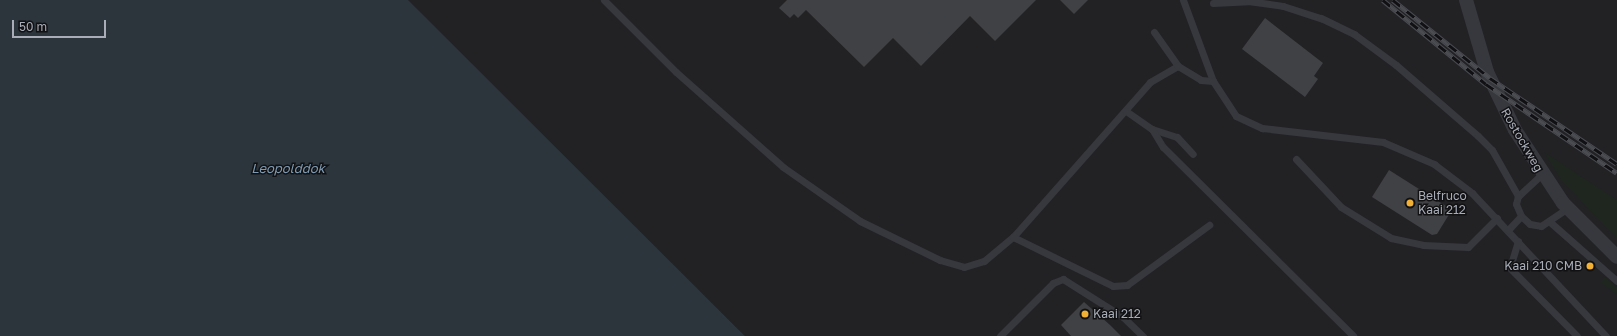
<!DOCTYPE html>
<html>
<head>
<meta charset="utf-8">
<style>
	body { margin:0 }
	#map { position:relative; width:1617px; height:336px; overflow:hidden; background:#161618; font-family:"Golos Text",sans-serif }
	div>[style] { position:absolute }
	.built>* { inset:0; background:#222225 }
	.green>* { inset:0; background:#1e261f }
	.water>* { inset:0; background:#2c353c }
	.building>* { inset:0; background:#404145 }
	.lane>* { height:7px; margin:-3.5px; padding:0 3.5px; transform-origin:3.5px; border-radius:3.5px; background:#37383d }
	.street>* { height:14px; margin:-7px; padding:0 7px; transform-origin:7px; border-radius:7px; background:#37383d }
	.rail>* { height:4.5px; margin-top:-2.25px; transform-origin:0; background:repeating-linear-gradient(90deg,#111113 0 9px,#4a4c52 0 18px); box-sizing:border-box; border-block:1px solid #4a4c52 }
	.dots>* { width:11px; height:11px; translate:-50% -50%; box-sizing:border-box; border:2px solid #111113; border-radius:50% }
	span { translate:-50% -50%; white-space:nowrap; text-align:center; line-height:1.15; -webkit-text-stroke:3px #111113; paint-order:stroke }
	.street-label { font-size:12px; color:#a8adb8 }
	.poi-label { font-size:12px; color:#a8adb8 }
	.left { translate:0 -50%; text-align:left }
	.right { translate:-100% -50%; text-align:right }
	.water-label { font-size:13px; color:#7f9bb3; font-style:italic }
	.scale { position:absolute; left:12px; top:20px; width:94px; height:18px; box-sizing:border-box; border:2px solid #a8adb8; border-top:0; padding-left:5px; font-size:12px; line-height:14px; white-space:nowrap; color:#a8adb8; -webkit-text-stroke:3px #111113; paint-order:stroke }
</style>
</head>
<body>
<div id="map">
	<div class="built">
		<div style="clip-path:polygon(407px 0,1617px 0,1617px 336px,745px 336px)"></div>
	</div>
	<div class="green">
		<div style="clip-path:polygon(1544px 152px,1617px 200px,1617px 239px,1561px 180px)"></div>
		<div style="clip-path:polygon(1605px 277px,1617px 287px,1617px 295px,1600px 282px)"></div>
	</div>
	<div class="water">
		<div style="clip-path:polygon(0 0,408px 0,745px 336px,0 336px)"></div>
	</div>
	<div class="building">
		<div style="clip-path:polygon(787px 0,1036px 0,995px 41px,970px 16px,921px 66px,893px 38px,864px 67px,806px 10px,798px 18px,794px 14px,790px 18px,779px 8px)"></div>
		<div style="clip-path:polygon(1060px 0,1088px 0,1074px 14px)"></div>
		<div style="clip-path:polygon(1265px 18px,1323px 63px,1314px 76px,1318px 79px,1305px 97px,1242px 49px)"></div>
		<div style="clip-path:polygon(1389px 170px,1449px 208px,1450px 213px,1437px 234px,1432px 235px,1372px 197px)"></div>
		<div style="clip-path:polygon(1084px 302px,1110px 325px,1121px 336px,1071px 336px,1061px 325px)"></div>
	</div>
	<div class="lane">
		<div style="left:604px;top:0;width:102px;rotate:45deg"></div>
		<div style="left:676px;top:72px;width:143px;rotate:41.6deg"></div>
		<div style="left:783px;top:167px;width:94px;rotate:35deg"></div>
		<div style="left:860px;top:221px;width:89px;rotate:26deg"></div>
		<div style="left:940px;top:260px;width:25px;rotate:16deg"></div>
		<div style="left:964px;top:267px;width:21px;rotate:-17deg"></div>
		<div style="left:984px;top:261px;width:38px;rotate:-40deg"></div>
		<div style="left:1013px;top:237px;width:207px;rotate:-48.5deg"></div>
		<div style="left:1150px;top:82px;width:32px;rotate:-30deg"></div>
		<div style="left:1183px;top:0;width:86px;rotate:69.7deg"></div>
		<div style="left:1213px;top:3px;width:35px;rotate:-3deg"></div>
		<div style="left:1248px;top:1px;width:35px;rotate:8deg"></div>
		<div style="left:1283px;top:6px;width:40px;rotate:18deg"></div>
		<div style="left:1321px;top:18px;width:37px;rotate:26deg"></div>
		<div style="left:1354px;top:34px;width:52px;rotate:36.4deg"></div>
		<div style="left:1396px;top:65px;width:108px;rotate:40.9deg"></div>
		<div style="left:1478px;top:136px;width:20px;rotate:45deg"></div>
		<div style="left:1492px;top:150px;width:53px;rotate:60.5deg"></div>
		<div style="left:1154px;top:32px;width:42px;rotate:54.8deg"></div>
		<div style="left:1178px;top:66px;width:27px;rotate:31deg"></div>
		<div style="left:1201px;top:80px;width:12px;rotate:5deg"></div>
		<div style="left:1213px;top:81px;width:42px;rotate:56.7deg"></div>
		<div style="left:1236px;top:116px;width:29px;rotate:25deg"></div>
		<div style="left:1262px;top:128px;width:122px;rotate:6.6deg"></div>
		<div style="left:1383px;top:142px;width:56px;rotate:23.3deg"></div>
		<div style="left:1434px;top:164px;width:48px;rotate:37.3deg"></div>
		<div style="left:1472px;top:193px;width:196px;rotate:46.9deg"></div>
		<div style="left:1126px;top:111px;width:32px;rotate:35deg"></div>
		<div style="left:1152px;top:129px;width:26px;rotate:18deg"></div>
		<div style="left:1177px;top:137px;width:23px;rotate:47deg"></div>
		<div style="left:1152px;top:129px;width:21px;rotate:59deg"></div>
		<div style="left:1163px;top:147px;width:268px;rotate:44.8deg"></div>
		<div style="left:1296px;top:159px;width:66px;rotate:46.8deg"></div>
		<div style="left:1341px;top:207px;width:59px;rotate:31.8deg"></div>
		<div style="left:1391px;top:238px;width:33px;rotate:12deg"></div>
		<div style="left:1423px;top:245px;width:45px;rotate:2.5deg"></div>
		<div style="left:1468px;top:247px;width:41px;rotate:-45deg"></div>
		<div style="left:1542px;top:174px;width:33px;rotate:137deg"></div>
		<div style="left:1518px;top:196px;width:8px;rotate:104deg"></div>
		<div style="left:1516px;top:204px;width:13px;rotate:67deg"></div>
		<div style="left:1521px;top:216px;width:12px;rotate:42deg"></div>
		<div style="left:1530px;top:224px;width:11px;rotate:10deg"></div>
		<div style="left:1541px;top:226px;width:32px;rotate:-34deg"></div>
		<div style="left:1550px;top:222px;width:89px;rotate:41.4deg"></div>
		<div style="left:1508px;top:230px;width:19px;rotate:-47deg"></div>
		<div style="left:1013px;top:237px;width:111px;rotate:26.1deg"></div>
		<div style="left:1113px;top:286px;width:14px;rotate:-4deg"></div>
		<div style="left:1127px;top:285px;width:102px;rotate:-36.2deg"></div>
		<div style="left:1518px;top:241px;width:28px;rotate:107deg"></div>
		<div style="left:1510px;top:268px;width:95px;rotate:45.4deg"></div>
		<div style="left:1000px;top:336px;width:75px;rotate:-45deg"></div>
		<div style="left:1053px;top:283px;width:11px;rotate:-22deg"></div>
		<div style="left:1063px;top:279px;width:71px;rotate:32.3deg"></div>
		<div style="left:1123px;top:317px;width:28px;rotate:44deg"></div>
	</div>
	<div class="street">
		<div style="left:1466px;top:0;width:75px;rotate:73.7deg"></div>
		<div style="left:1487px;top:72px;width:64px;rotate:64.2deg"></div>
		<div style="left:1515px;top:130px;width:87px;rotate:56.7deg"></div>
		<div style="left:1563px;top:203px;width:76px;rotate:45deg"></div>
	</div>
	<div class="rail">
		<div style="left:1383px;top:0;width:133px;rotate:39.2deg"></div>
		<div style="left:1486px;top:84px;width:158px;rotate:34.2deg"></div>
		<div style="left:1393px;top:0;width:124px;rotate:38.8deg"></div>
		<div style="left:1490px;top:78px;width:153px;rotate:34.1deg"></div>
	</div>
	<div class="dots">
		<div style="left:1410px;top:203px;background:#f2b134"></div>
		<div style="left:1590px;top:266px;background:#f2b134"></div>
		<div style="left:1085px;top:314px;background:#f2b134"></div>
	</div>
	<div class="street-label">
		<span style="left:1522px;top:140px;rotate:60deg">Rostockweg</span>
	</div>
	<div class="poi-label">
		<span class="left" style="left:1418px;top:203px">Belfruco<br>Kaai 212</span>
		<span class="right" style="left:1582px;top:266px">Kaai 210 CMB</span>
		<span class="left" style="left:1093px;top:314px">Kaai 212</span>
	</div>
	<div class="water-label">
		<span style="left:288px;top:168px">Leopolddok</span>
	</div>
	<div class="scale">50 m</div>
</div>
</body>
</html>
